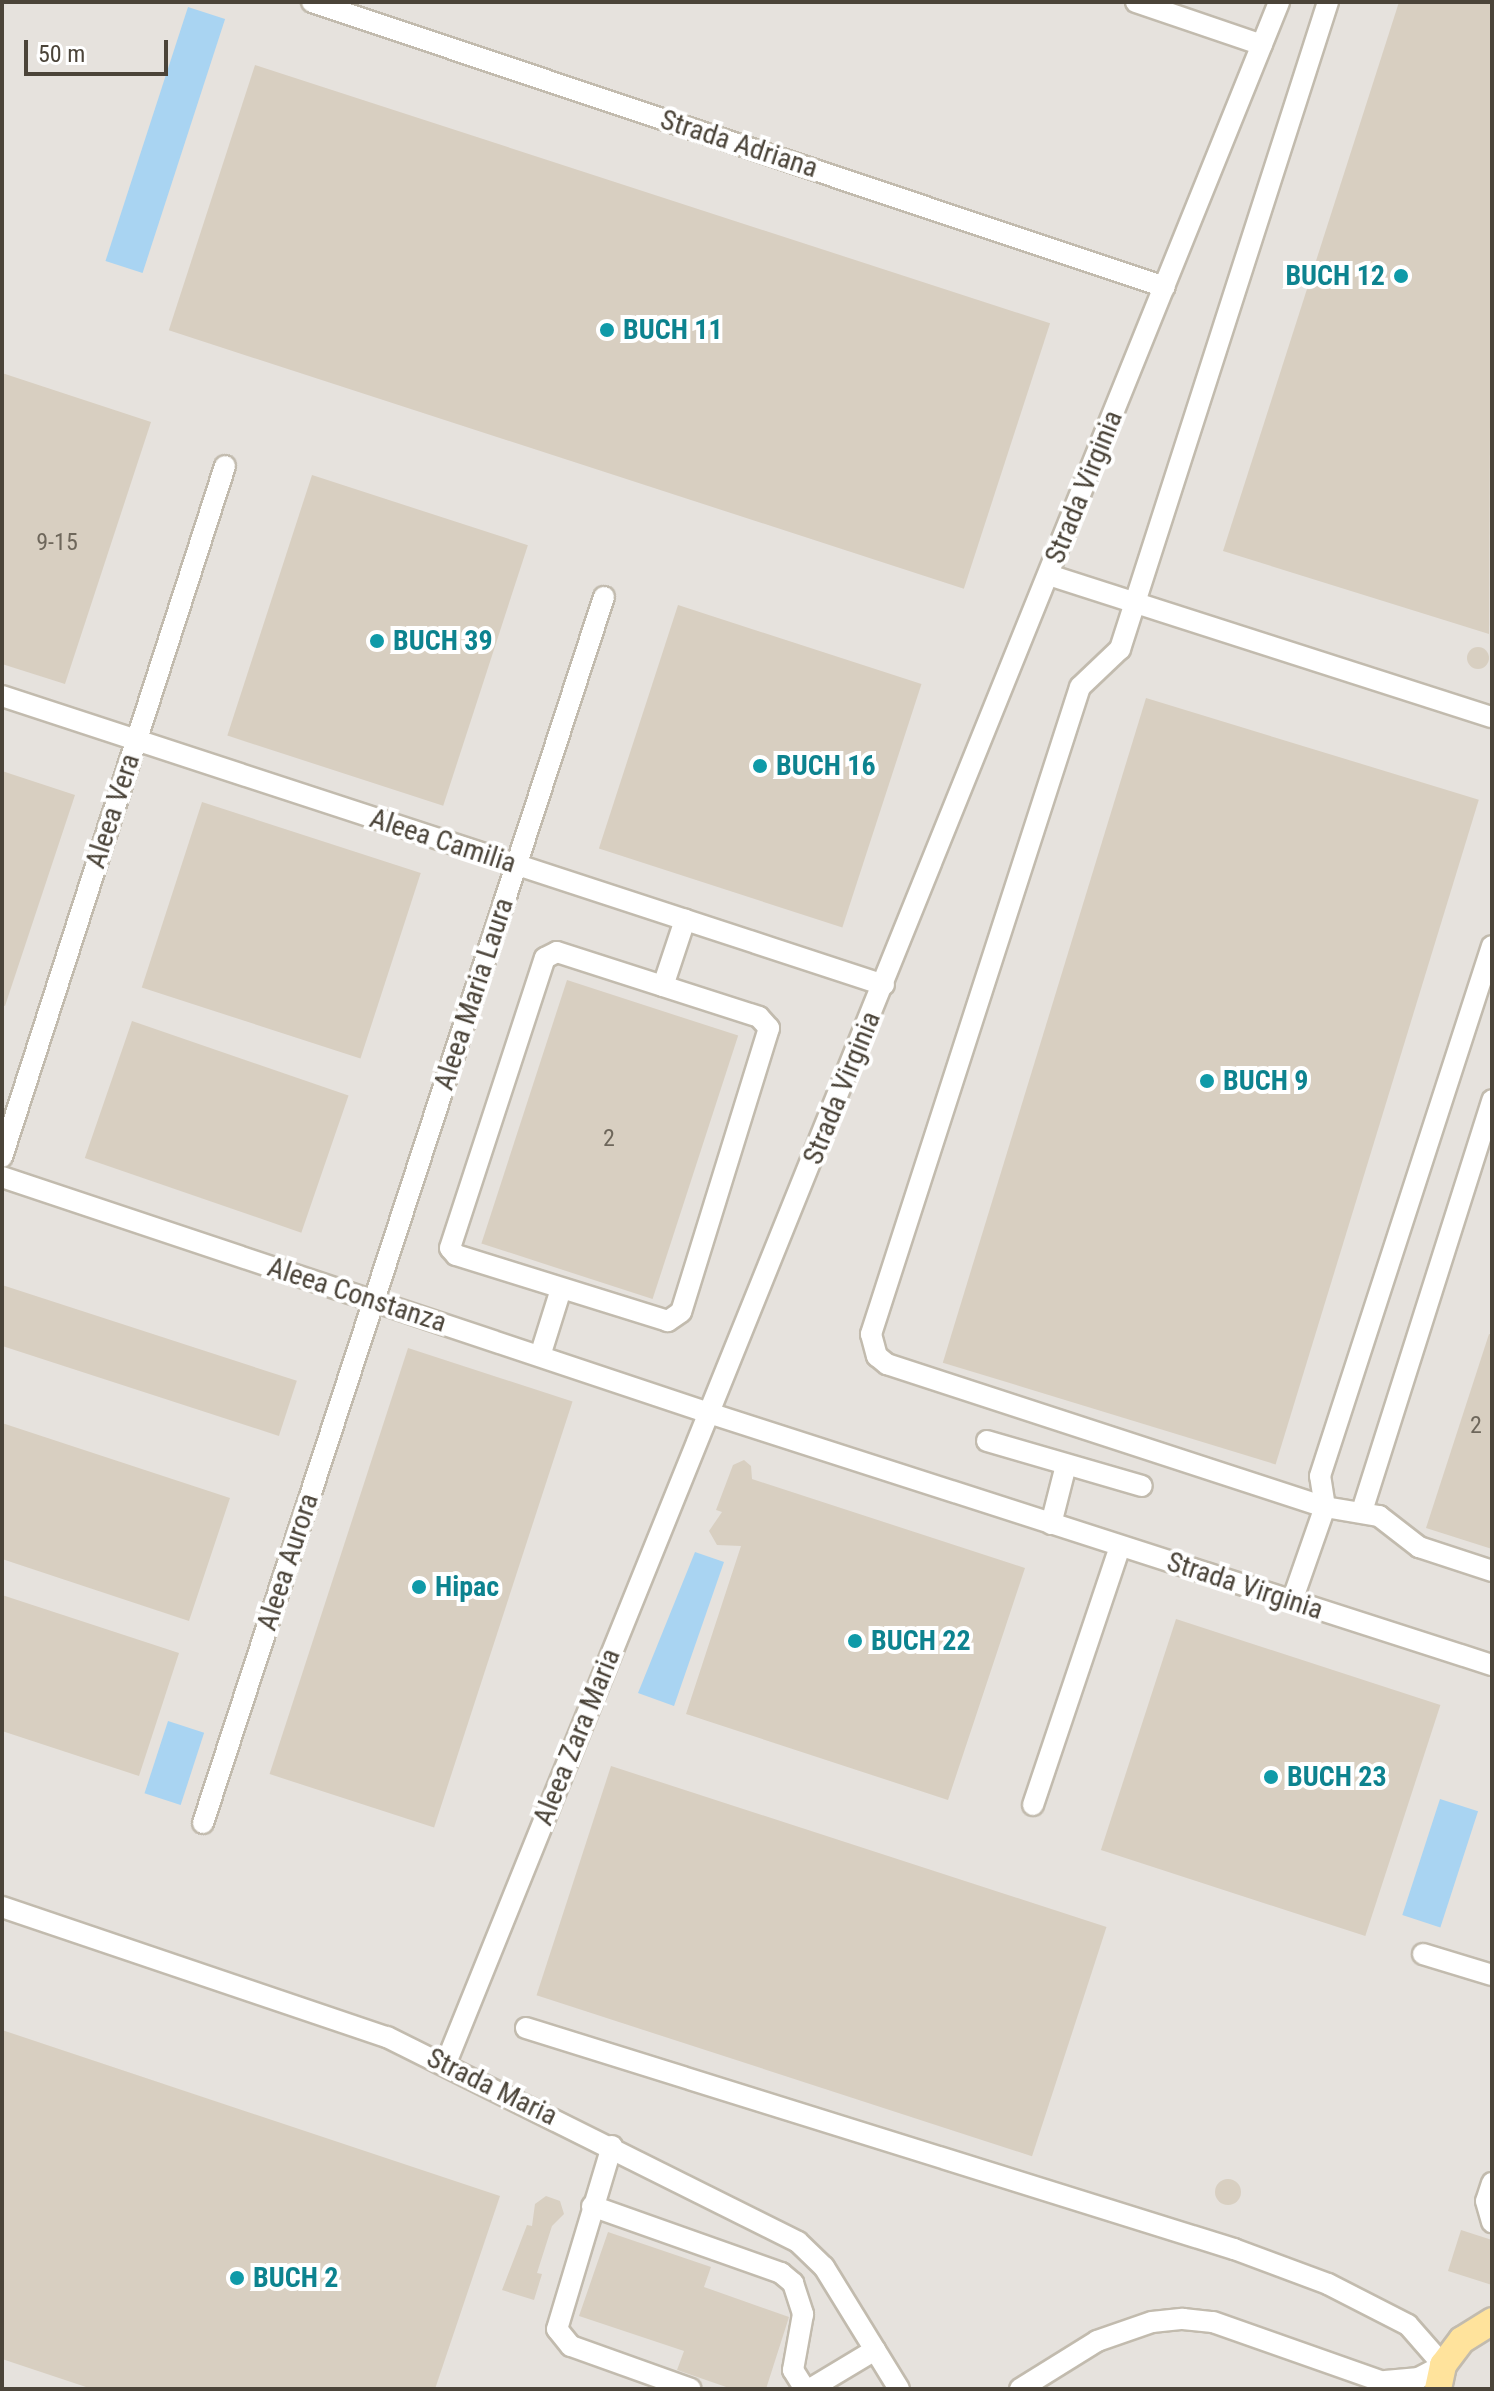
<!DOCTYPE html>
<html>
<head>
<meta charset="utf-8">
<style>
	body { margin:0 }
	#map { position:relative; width:1494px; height:2391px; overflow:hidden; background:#f6f3ec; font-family:"Roboto Condensed",sans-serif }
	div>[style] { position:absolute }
	.industrial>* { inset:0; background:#e6e2dd; transform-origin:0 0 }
	.water>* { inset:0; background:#a9d4f2; transform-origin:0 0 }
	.building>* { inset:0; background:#d8cfc1; transform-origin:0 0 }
	.round { border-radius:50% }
	.roads { filter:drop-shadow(2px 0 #c2bbae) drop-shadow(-2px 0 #c2bbae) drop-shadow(0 2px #c2bbae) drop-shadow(0 -2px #c2bbae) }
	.minor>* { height:20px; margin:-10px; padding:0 10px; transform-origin:10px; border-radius:10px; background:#fff }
	.major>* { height:26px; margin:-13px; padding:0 13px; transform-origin:13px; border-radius:13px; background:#ffe39c }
	.dots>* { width:22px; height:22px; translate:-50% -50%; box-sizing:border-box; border:4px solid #fff; border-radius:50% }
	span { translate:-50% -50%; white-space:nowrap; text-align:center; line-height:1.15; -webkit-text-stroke:8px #fff; paint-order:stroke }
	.number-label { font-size:24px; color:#6e675b }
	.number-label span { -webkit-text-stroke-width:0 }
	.street-label { font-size:28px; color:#4b4439 }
	.culture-label { font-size:28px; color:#0d838f; font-weight:700 }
	.right { translate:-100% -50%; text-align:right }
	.left { translate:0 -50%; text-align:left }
	.frame { position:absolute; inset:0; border:4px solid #4b4439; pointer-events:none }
	.scale { position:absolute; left:24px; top:40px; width:144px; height:36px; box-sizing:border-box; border:4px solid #4b4439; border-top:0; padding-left:10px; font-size:24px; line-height:28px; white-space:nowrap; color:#4b4439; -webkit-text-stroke:6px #fff; paint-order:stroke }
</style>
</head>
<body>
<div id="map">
	<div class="industrial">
		<div style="left:2px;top:2px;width:1490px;height:2387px"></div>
	</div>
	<div class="water">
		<div style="left:188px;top:7px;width:39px;height:267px;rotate:18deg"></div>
		<div style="clip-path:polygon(695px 1552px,724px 1562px,674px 1706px,638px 1693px)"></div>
		<div style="left:168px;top:1721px;width:38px;height:76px;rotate:18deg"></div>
		<div style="left:1440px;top:1799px;width:40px;height:122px;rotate:18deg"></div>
	</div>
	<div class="building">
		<div style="clip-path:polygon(1399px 2px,1492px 2px,1489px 634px,1223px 551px)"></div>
		<div style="left:255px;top:65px;width:836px;height:279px;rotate:18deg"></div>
		<div style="clip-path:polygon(2px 373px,151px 422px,65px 684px,2px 664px)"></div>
		<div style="left:312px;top:475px;width:227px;height:274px;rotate:18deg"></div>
		<div style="left:678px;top:605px;width:256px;height:256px;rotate:18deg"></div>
		<div class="round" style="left:1467px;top:647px;width:22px;height:22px"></div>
		<div style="left:1146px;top:698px;width:348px;height:695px;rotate:17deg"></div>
		<div style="clip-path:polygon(2px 771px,75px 795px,5px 1006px,2px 1005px)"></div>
		<div style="left:202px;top:802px;width:230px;height:195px;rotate:18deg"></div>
		<div style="left:567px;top:980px;width:180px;height:277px;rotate:18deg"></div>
		<div style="left:132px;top:1021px;width:229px;height:145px;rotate:19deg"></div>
		<div style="left:2px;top:1285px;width:310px;height:58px;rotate:18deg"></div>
		<div style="clip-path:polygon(1489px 1334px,1492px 1335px,1492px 1549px,1426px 1528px)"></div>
		<div style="left:408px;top:1348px;width:173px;height:448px;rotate:18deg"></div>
		<div style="clip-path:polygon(2px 1423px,230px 1498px,189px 1621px,2px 1559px)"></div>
		<div style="clip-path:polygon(744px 1460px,751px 1466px,752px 1479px,1025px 1568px,948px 1800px,686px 1714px,741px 1546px,717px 1545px,709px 1531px,722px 1512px,716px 1510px,733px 1465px)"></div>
		<div style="clip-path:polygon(2px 1595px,179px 1653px,139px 1776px,2px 1731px)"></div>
		<div style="left:1176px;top:1619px;width:278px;height:243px;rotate:18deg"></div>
		<div style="left:611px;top:1766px;width:521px;height:241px;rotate:18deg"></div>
		<div style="clip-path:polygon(2px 2030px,500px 2196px,435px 2389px,92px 2389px,2px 2359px)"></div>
		<div class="round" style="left:1215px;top:2179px;width:26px;height:26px"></div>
		<div style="clip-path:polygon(546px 2196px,560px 2201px,564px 2214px,552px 2226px,537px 2273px,542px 2274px,534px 2300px,502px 2290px,527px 2225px,532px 2226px,535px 2204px)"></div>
		<div style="clip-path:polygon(1461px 2230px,1492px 2240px,1492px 2285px,1448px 2271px)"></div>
		<div style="clip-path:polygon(608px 2232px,711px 2267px,704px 2287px,789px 2317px,766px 2389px,732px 2389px,677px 2370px,684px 2351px,579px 2316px)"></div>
	</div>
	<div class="roads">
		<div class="minor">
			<div style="left:312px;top:2px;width:899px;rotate:18.48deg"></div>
			<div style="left:1136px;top:2px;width:133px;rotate:18.8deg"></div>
			<div style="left:1328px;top:2px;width:680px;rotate:107.82deg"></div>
			<div style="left:1120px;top:649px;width:55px;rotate:136.5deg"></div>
			<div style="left:1080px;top:687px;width:680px;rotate:107.9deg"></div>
			<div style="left:871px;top:1334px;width:23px;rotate:75deg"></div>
			<div style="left:877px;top:1356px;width:13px;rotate:39deg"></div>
			<div style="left:887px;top:1364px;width:461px;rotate:18.1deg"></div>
			<div style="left:1325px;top:1507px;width:55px;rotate:9.5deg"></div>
			<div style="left:1379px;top:1516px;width:51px;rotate:37.8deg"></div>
			<div style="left:1419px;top:1547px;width:77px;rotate:18.2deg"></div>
			<div style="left:1049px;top:575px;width:465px;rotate:17.8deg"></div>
			<div style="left:2px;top:696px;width:928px;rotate:18.14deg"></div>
			<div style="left:557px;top:952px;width:212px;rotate:17.8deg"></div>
			<div style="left:759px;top:1017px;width:15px;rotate:48deg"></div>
			<div style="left:769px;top:1028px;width:297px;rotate:107.2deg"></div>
			<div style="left:681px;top:1312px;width:16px;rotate:145deg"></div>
			<div style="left:668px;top:1321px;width:222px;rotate:-162.7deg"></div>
			<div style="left:456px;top:1255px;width:9px;rotate:-131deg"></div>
			<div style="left:450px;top:1248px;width:305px;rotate:-71.9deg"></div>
			<div style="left:545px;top:958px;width:13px;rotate:-27deg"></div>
			<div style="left:663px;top:986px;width:70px;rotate:-71.6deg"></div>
			<div style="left:2px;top:1157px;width:726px;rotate:-72.11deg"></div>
			<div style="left:2px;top:1177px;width:749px;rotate:18.46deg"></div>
			<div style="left:712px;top:1414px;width:819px;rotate:17.84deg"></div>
			<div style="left:540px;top:1356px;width:70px;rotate:-72.6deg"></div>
			<div style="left:987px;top:1441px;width:161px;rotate:16.2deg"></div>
			<div style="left:1362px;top:1511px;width:431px;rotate:-72.4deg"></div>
			<div style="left:1051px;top:1524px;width:61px;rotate:-75.7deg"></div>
			<div style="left:1292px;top:1601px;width:100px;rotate:-70.7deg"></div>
			<div style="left:1325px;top:1507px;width:31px;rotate:-99deg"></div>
			<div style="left:1320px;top:1476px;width:557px;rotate:-72.02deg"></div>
			<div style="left:1033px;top:1805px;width:273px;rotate:-71.4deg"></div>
			<div style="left:203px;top:1823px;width:1290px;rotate:-71.89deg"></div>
			<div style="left:2px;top:1907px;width:406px;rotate:18.7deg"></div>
			<div style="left:387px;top:2037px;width:459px;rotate:26.5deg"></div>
			<div style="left:798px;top:2242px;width:36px;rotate:44deg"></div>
			<div style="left:824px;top:2267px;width:143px;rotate:58.4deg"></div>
			<div style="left:1423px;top:1954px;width:72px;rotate:16.9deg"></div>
			<div style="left:526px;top:2028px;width:742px;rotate:17.34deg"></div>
			<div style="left:1234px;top:2249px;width:100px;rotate:20.4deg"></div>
			<div style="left:1328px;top:2284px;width:90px;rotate:27.1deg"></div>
			<div style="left:1408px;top:2325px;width:53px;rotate:48.8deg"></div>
			<div style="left:1443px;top:2365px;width:27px;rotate:152deg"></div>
			<div style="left:1419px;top:2378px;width:34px;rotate:175deg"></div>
			<div style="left:446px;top:2063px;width:2223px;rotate:-67.99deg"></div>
			<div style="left:612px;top:2146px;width:191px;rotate:106.7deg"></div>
			<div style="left:557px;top:2329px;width:22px;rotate:51deg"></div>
			<div style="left:571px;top:2346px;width:127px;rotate:19.7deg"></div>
			<div style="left:1492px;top:2183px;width:19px;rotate:108deg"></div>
			<div style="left:1486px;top:2201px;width:22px;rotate:74deg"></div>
			<div style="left:592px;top:2206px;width:201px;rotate:19.5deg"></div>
			<div style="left:781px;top:2273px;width:16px;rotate:40deg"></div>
			<div style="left:793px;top:2283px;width:33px;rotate:72deg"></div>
			<div style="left:803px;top:2314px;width:57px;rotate:100.1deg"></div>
			<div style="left:793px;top:2370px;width:22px;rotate:58deg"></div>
			<div style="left:810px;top:2389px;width:76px;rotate:-31deg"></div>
			<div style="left:1020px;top:2389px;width:91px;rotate:-31.9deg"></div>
			<div style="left:1097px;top:2341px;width:58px;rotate:-19.1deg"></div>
			<div style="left:1152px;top:2322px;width:31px;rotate:-6deg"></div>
			<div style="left:1183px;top:2319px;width:30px;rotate:6deg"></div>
			<div style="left:1213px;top:2322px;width:193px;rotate:19.4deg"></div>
		</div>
		<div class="major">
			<div style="left:1438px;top:2389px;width:25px;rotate:-78deg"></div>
			<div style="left:1443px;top:2365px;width:31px;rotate:-53deg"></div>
			<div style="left:1462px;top:2340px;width:36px;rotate:-32deg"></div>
		</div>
	</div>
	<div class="dots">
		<div style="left:1401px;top:276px;background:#0f9aa8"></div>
		<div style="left:607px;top:330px;background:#0f9aa8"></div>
		<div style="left:377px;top:641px;background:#0f9aa8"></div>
		<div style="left:760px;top:766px;background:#0f9aa8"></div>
		<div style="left:1207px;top:1081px;background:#0f9aa8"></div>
		<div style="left:419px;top:1587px;background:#0f9aa8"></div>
		<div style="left:855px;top:1641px;background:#0f9aa8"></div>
		<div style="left:1271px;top:1777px;background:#0f9aa8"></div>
		<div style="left:237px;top:2278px;background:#0f9aa8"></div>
	</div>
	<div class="number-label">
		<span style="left:57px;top:543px">9-15</span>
		<span style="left:609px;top:1139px">2</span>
		<span style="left:1476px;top:1426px">2</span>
	</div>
	<div class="street-label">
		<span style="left:739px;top:144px;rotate:18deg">Strada Adriana</span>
		<span style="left:1084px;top:487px;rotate:-68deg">Strada Virginia</span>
		<span style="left:113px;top:811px;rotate:-72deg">Aleea Vera</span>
		<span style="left:443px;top:841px;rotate:18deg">Aleea Camilia</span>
		<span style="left:474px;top:994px;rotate:-72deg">Aleea Maria Laura</span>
		<span style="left:842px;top:1088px;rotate:-68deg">Strada Virginia</span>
		<span style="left:357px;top:1295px;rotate:18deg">Aleea Constanza</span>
		<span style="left:288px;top:1562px;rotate:-72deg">Aleea Aurora</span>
		<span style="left:1245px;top:1586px;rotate:18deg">Strada Virginia</span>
		<span style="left:577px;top:1737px;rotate:-68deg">Aleea Zara Maria</span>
		<span style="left:492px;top:2087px;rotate:26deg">Strada Maria</span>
	</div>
	<div class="culture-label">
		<span class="right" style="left:1385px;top:276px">BUCH 12</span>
		<span class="left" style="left:623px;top:330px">BUCH 11</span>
		<span class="left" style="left:393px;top:641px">BUCH 39</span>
		<span class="left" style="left:776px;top:766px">BUCH 16</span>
		<span class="left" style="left:1223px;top:1081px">BUCH 9</span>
		<span class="left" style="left:435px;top:1587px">Hipac</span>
		<span class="left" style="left:871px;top:1641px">BUCH 22</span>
		<span class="left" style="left:1287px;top:1777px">BUCH 23</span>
		<span class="left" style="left:253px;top:2278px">BUCH 2</span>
	</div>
	<div class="frame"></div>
	<div class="scale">50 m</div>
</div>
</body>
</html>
